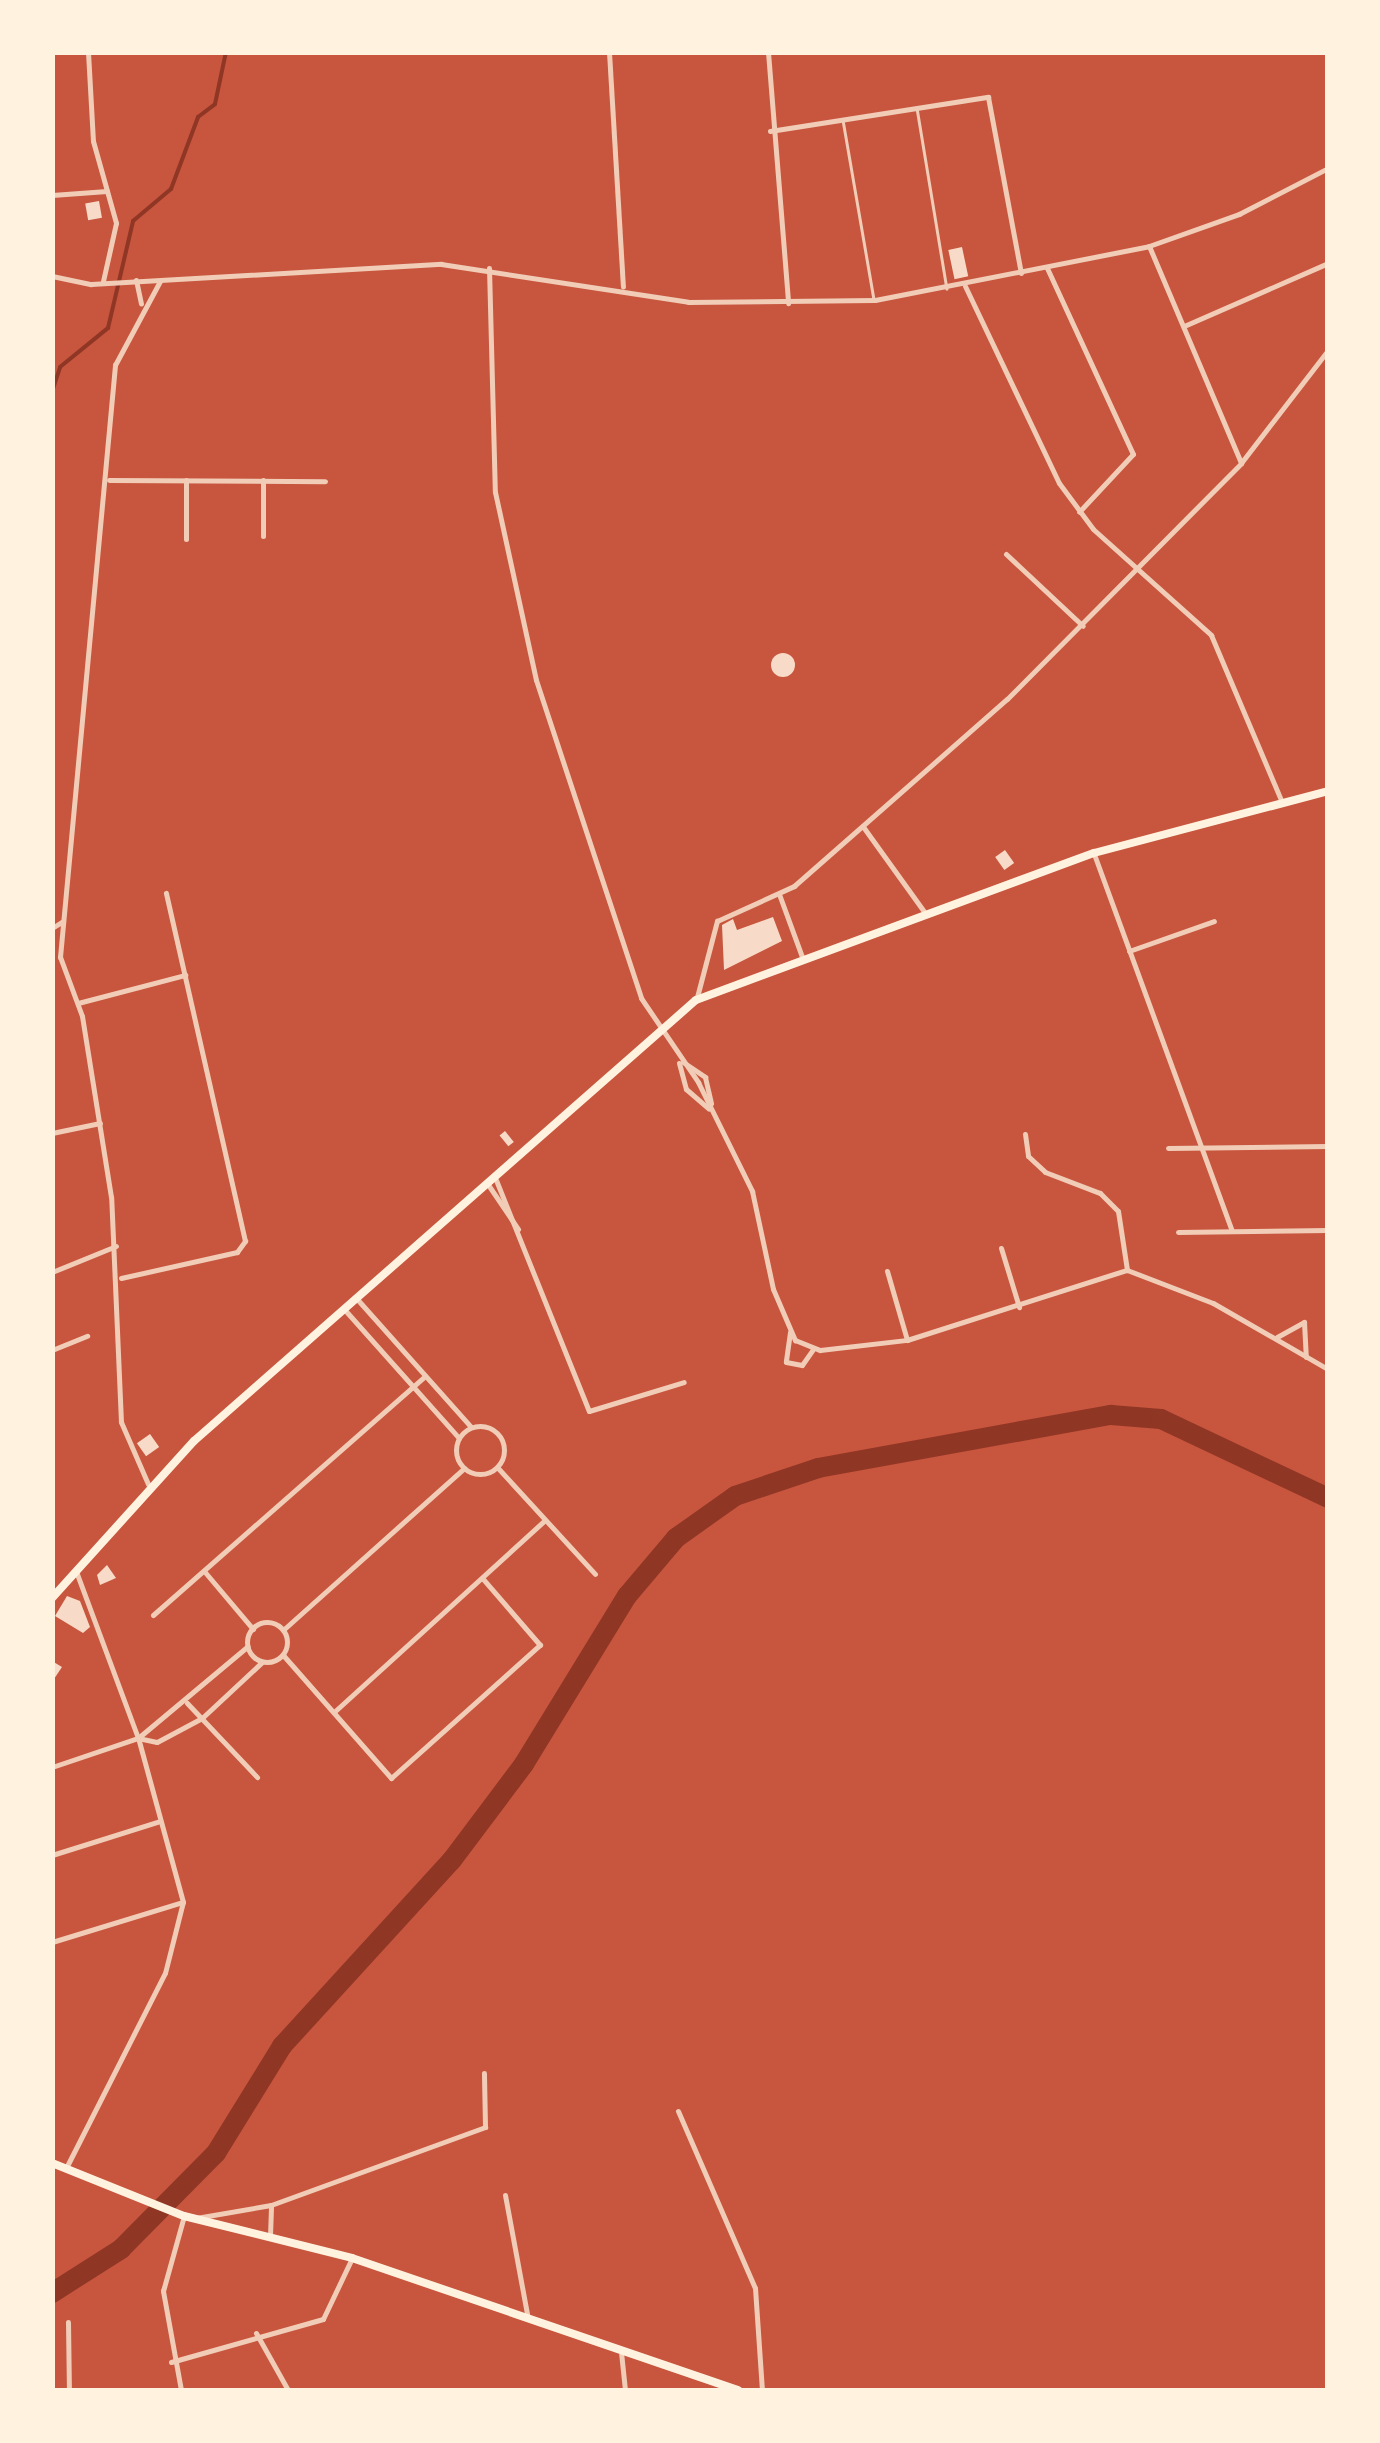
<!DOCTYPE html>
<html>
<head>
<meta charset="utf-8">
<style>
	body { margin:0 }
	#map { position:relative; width:1380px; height:2443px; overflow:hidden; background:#c8553d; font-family:"Alegreya Sans",sans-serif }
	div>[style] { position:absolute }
	.stream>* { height:4px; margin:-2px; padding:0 2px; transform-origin:2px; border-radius:2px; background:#8f3625 }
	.river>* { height:20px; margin:-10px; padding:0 10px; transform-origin:10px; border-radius:10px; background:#8f3625 }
	.building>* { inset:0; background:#f7dbc8; transform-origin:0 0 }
	.round { border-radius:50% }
	.service>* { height:2.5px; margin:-1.25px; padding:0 1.25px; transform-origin:1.25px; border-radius:1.25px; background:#f1ccb7 }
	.minor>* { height:5px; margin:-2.5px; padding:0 2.5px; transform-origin:2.5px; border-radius:2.5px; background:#f1ccb7 }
	.minor>.ring { margin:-2.5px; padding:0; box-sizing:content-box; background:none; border:5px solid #f1ccb7; border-radius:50% }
	.secondary>* { height:8px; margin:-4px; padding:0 4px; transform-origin:4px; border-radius:4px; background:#fff3e0 }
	span { translate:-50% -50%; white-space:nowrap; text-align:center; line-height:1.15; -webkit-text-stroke:9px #fff3e0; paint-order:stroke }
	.frame { position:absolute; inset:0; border:55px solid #fff3e0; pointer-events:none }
</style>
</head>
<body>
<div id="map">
	<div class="stream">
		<div style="left:52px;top:392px;width:26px;rotate:-72deg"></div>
		<div style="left:60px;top:367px;width:62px;rotate:-39.1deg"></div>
		<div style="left:108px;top:328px;width:110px;rotate:-76.8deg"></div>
		<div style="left:133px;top:221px;width:50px;rotate:-40.1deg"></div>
		<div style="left:171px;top:189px;width:77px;rotate:-69.4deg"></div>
		<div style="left:198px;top:117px;width:21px;rotate:-37deg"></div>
		<div style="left:215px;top:104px;width:53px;rotate:-78.1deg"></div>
		<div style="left:52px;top:609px;width:29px;rotate:90deg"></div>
	</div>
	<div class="river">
		<div style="left:52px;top:2293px;width:82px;rotate:-32.5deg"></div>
		<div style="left:121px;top:2249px;width:135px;rotate:-45.3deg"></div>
		<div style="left:216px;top:2153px;width:126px;rotate:-58.3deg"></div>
		<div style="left:282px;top:2046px;width:252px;rotate:-47.6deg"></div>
		<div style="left:452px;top:1860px;width:120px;rotate:-53.1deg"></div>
		<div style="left:524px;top:1764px;width:197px;rotate:-58.5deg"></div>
		<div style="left:627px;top:1596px;width:76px;rotate:-49.8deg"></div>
		<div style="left:676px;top:1538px;width:72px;rotate:-35.4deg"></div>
		<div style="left:735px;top:1496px;width:88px;rotate:-18.6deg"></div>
		<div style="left:818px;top:1468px;width:298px;rotate:-10.3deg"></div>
		<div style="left:1111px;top:1415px;width:50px;rotate:4.6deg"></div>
		<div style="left:1161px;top:1419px;width:185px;rotate:25.3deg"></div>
	</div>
	<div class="building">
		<div style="left:99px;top:201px;width:17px;height:14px;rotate:80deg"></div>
		<div style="left:962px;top:247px;width:30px;height:14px;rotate:78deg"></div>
		<div class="round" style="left:771px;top:653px;width:24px;height:24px"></div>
		<div style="left:1005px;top:850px;width:16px;height:12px;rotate:55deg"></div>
		<div style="clip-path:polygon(773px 917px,782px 941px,724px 970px,722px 925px,733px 919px,737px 930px)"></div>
		<div style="left:505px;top:1131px;width:14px;height:7px;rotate:51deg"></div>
		<div style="left:150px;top:1434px;width:16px;height:16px;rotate:55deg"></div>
		<div style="clip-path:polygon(107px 1565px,116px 1578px,100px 1585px,97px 1575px)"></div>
		<div style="clip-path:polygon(67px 1596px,80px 1601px,90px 1627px,83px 1633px,55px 1616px)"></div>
		<div style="clip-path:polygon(52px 1661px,62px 1667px,52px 1682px)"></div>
	</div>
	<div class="service">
		<div style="left:917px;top:108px;width:183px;rotate:80.6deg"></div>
		<div style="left:843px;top:120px;width:182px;rotate:80.2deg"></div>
	</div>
	<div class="minor">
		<div style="left:88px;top:52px;width:89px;rotate:86.8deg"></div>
		<div style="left:93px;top:141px;width:85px;rotate:74.3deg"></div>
		<div style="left:116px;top:223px;width:59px;rotate:102.6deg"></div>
		<div style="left:609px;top:52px;width:235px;rotate:86.6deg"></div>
		<div style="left:768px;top:52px;width:252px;rotate:85.4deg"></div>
		<div style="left:770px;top:131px;width:221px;rotate:-8.9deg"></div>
		<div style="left:988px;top:97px;width:179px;rotate:79.4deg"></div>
		<div style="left:52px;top:195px;width:55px;rotate:-4.2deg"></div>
		<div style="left:1149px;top:246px;width:236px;rotate:67deg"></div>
		<div style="left:489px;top:268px;width:224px;rotate:88.5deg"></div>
		<div style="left:495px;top:492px;width:192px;rotate:77.7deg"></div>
		<div style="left:536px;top:680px;width:335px;rotate:71.7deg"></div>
		<div style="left:641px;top:998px;width:102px;rotate:55.8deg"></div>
		<div style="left:698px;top:1082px;width:122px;rotate:63.6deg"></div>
		<div style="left:752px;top:1191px;width:100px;rotate:77.9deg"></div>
		<div style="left:773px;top:1289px;width:56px;rotate:66.7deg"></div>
		<div style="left:795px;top:1340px;width:27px;rotate:22deg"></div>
		<div style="left:820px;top:1350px;width:88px;rotate:-6.6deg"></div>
		<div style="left:907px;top:1340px;width:231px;rotate:-17.7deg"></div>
		<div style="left:1127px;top:1270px;width:92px;rotate:21deg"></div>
		<div style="left:1213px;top:1303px;width:133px;rotate:29.9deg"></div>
		<div style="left:1047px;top:268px;width:205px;rotate:65.2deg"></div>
		<div style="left:1133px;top:454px;width:79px;rotate:133deg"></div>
		<div style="left:52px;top:276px;width:40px;rotate:12deg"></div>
		<div style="left:91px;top:284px;width:351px;rotate:-3.3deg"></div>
		<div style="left:441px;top:264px;width:250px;rotate:8.7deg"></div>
		<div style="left:688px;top:302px;width:187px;rotate:-0.6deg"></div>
		<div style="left:875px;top:300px;width:279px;rotate:-11.1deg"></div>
		<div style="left:1149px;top:246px;width:96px;rotate:-19.6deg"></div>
		<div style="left:1239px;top:214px;width:100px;rotate:-27.3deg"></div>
		<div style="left:136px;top:280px;width:24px;rotate:78deg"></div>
		<div style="left:965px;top:286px;width:218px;rotate:64.5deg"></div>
		<div style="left:1059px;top:483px;width:57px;rotate:53.5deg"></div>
		<div style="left:1093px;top:529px;width:159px;rotate:41.9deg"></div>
		<div style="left:1211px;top:635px;width:181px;rotate:67deg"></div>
		<div style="left:1184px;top:326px;width:157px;rotate:-23.6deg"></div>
		<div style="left:109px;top:480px;width:216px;rotate:0.3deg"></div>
		<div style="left:263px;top:536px;width:56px;rotate:-90deg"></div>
		<div style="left:186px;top:539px;width:59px;rotate:-90deg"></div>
		<div style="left:1006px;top:554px;width:105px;rotate:43.1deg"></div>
		<div style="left:864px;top:828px;width:105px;rotate:54.3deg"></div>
		<div style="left:1094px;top:854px;width:401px;rotate:69.9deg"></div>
		<div style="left:779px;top:894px;width:67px;rotate:69.9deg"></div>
		<div style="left:52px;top:928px;width:13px;rotate:-32deg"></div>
		<div style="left:1129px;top:951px;width:90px;rotate:-19.4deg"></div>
		<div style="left:697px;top:997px;width:79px;rotate:-75.3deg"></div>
		<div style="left:717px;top:921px;width:85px;rotate:-24.4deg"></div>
		<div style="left:794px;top:886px;width:283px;rotate:-41.3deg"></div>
		<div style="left:1007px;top:699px;width:332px;rotate:-45.2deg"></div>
		<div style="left:1241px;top:463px;width:143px;rotate:-52.4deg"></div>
		<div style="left:78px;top:1003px;width:111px;rotate:-14.7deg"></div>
		<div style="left:683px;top:1062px;width:27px;rotate:34deg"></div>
		<div style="left:705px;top:1077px;width:27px;rotate:77deg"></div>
		<div style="left:679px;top:1063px;width:27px;rotate:75deg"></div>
		<div style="left:686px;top:1089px;width:30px;rotate:41deg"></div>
		<div style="left:52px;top:1133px;width:49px;rotate:-11.8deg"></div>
		<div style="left:1025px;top:1134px;width:22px;rotate:82deg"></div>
		<div style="left:1028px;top:1156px;width:23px;rotate:43deg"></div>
		<div style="left:1045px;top:1172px;width:59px;rotate:20.9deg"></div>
		<div style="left:1100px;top:1193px;width:25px;rotate:45deg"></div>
		<div style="left:1118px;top:1211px;width:60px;rotate:81.3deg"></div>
		<div style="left:1168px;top:1148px;width:160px;rotate:-0.7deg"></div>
		<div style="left:496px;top:1180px;width:249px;rotate:68.1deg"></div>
		<div style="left:589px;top:1411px;width:99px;rotate:-17deg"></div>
		<div style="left:489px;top:1186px;width:52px;rotate:56deg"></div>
		<div style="left:1178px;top:1232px;width:150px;rotate:-0.8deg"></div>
		<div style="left:1001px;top:1248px;width:62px;rotate:73deg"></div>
		<div style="left:887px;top:1271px;width:72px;rotate:73.8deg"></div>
		<div style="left:52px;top:1272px;width:69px;rotate:-22.1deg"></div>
		<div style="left:121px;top:1278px;width:119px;rotate:-12.6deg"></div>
		<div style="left:237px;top:1252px;width:14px;rotate:-54deg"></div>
		<div style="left:245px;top:1241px;width:357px;rotate:-102.8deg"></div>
		<div style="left:357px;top:1299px;width:171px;rotate:48.3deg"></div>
		<div style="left:344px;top:1309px;width:173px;rotate:48.3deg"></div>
		<div style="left:790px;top:1332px;width:30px;rotate:98deg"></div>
		<div style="left:786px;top:1362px;width:16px;rotate:11deg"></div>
		<div style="left:802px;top:1365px;width:19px;rotate:-55deg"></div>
		<div style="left:1277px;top:1337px;width:31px;rotate:-29deg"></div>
		<div style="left:1304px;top:1322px;width:35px;rotate:87deg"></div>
		<div style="left:52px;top:1350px;width:38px;rotate:-22deg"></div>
		<div class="ring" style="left:456px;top:1426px;width:43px;height:43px"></div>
		<div style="left:497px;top:1467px;width:145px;rotate:47.5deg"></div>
		<div style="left:148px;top:1484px;width:68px;rotate:-113.5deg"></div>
		<div style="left:121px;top:1422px;width:225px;rotate:-92.5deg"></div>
		<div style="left:111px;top:1197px;width:183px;rotate:-99.1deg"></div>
		<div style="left:82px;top:1016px;width:63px;rotate:-110.4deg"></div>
		<div style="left:60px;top:957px;width:595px;rotate:-84.69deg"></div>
		<div style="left:115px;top:365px;width:95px;rotate:-61.8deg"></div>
		<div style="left:204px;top:1571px;width:76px;rotate:49.8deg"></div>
		<div style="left:153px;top:1615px;width:362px;rotate:-41.3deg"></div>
		<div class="ring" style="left:247px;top:1622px;width:35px;height:35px"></div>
		<div style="left:283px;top:1630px;width:243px;rotate:-41.8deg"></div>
		<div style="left:283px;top:1655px;width:164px;rotate:48.7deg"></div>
		<div style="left:391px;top:1778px;width:200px;rotate:-41.8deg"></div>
		<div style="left:540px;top:1645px;width:87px;rotate:-130.8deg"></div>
		<div style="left:187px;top:1703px;width:102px;rotate:46.6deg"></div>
		<div style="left:334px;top:1712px;width:284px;rotate:-42.3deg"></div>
		<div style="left:138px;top:1738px;width:19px;rotate:12deg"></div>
		<div style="left:157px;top:1742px;width:51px;rotate:-28.1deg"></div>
		<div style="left:202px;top:1718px;width:82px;rotate:-43deg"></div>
		<div style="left:52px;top:1767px;width:91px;rotate:-18.6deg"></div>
		<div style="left:138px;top:1738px;width:143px;rotate:-39.9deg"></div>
		<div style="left:52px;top:1855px;width:113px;rotate:-17.5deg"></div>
		<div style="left:52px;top:1942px;width:137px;rotate:-17deg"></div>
		<div style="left:678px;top:2111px;width:193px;rotate:66.5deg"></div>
		<div style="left:755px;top:2288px;width:102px;rotate:86.1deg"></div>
		<div style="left:67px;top:2166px;width:216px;rotate:-63.1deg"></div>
		<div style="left:165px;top:1973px;width:73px;rotate:-75.8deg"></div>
		<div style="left:183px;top:1902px;width:170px;rotate:-105.3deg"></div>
		<div style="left:138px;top:1738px;width:178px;rotate:-110.4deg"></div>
		<div style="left:505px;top:2195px;width:121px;rotate:79.5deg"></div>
		<div style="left:196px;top:2218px;width:76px;rotate:-9.8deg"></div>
		<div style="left:271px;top:2205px;width:228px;rotate:-20deg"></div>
		<div style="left:485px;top:2127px;width:54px;rotate:-91.1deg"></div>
		<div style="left:270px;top:2236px;width:31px;rotate:-88deg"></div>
		<div style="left:68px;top:2322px;width:68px;rotate:89.2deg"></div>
		<div style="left:256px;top:2333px;width:65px;rotate:60.7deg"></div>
		<div style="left:621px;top:2352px;width:38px;rotate:84deg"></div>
		<div style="left:171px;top:2362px;width:158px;rotate:-15.8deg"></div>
		<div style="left:323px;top:2319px;width:68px;rotate:-64.6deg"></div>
		<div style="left:181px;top:2390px;width:101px;rotate:-100.3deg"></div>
		<div style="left:163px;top:2291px;width:78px;rotate:-74.4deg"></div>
	</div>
	<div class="secondary">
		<div style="left:52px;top:1598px;width:212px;rotate:-47.9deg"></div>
		<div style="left:194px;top:1441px;width:668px;rotate:-41.3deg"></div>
		<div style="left:696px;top:1000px;width:424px;rotate:-20.3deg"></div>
		<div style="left:1094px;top:853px;width:242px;rotate:-14.8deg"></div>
		<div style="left:52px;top:2163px;width:142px;rotate:21.9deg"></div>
		<div style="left:184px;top:2216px;width:173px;rotate:14deg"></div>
		<div style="left:352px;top:2258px;width:408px;rotate:18.9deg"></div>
	</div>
	<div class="frame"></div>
</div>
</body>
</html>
